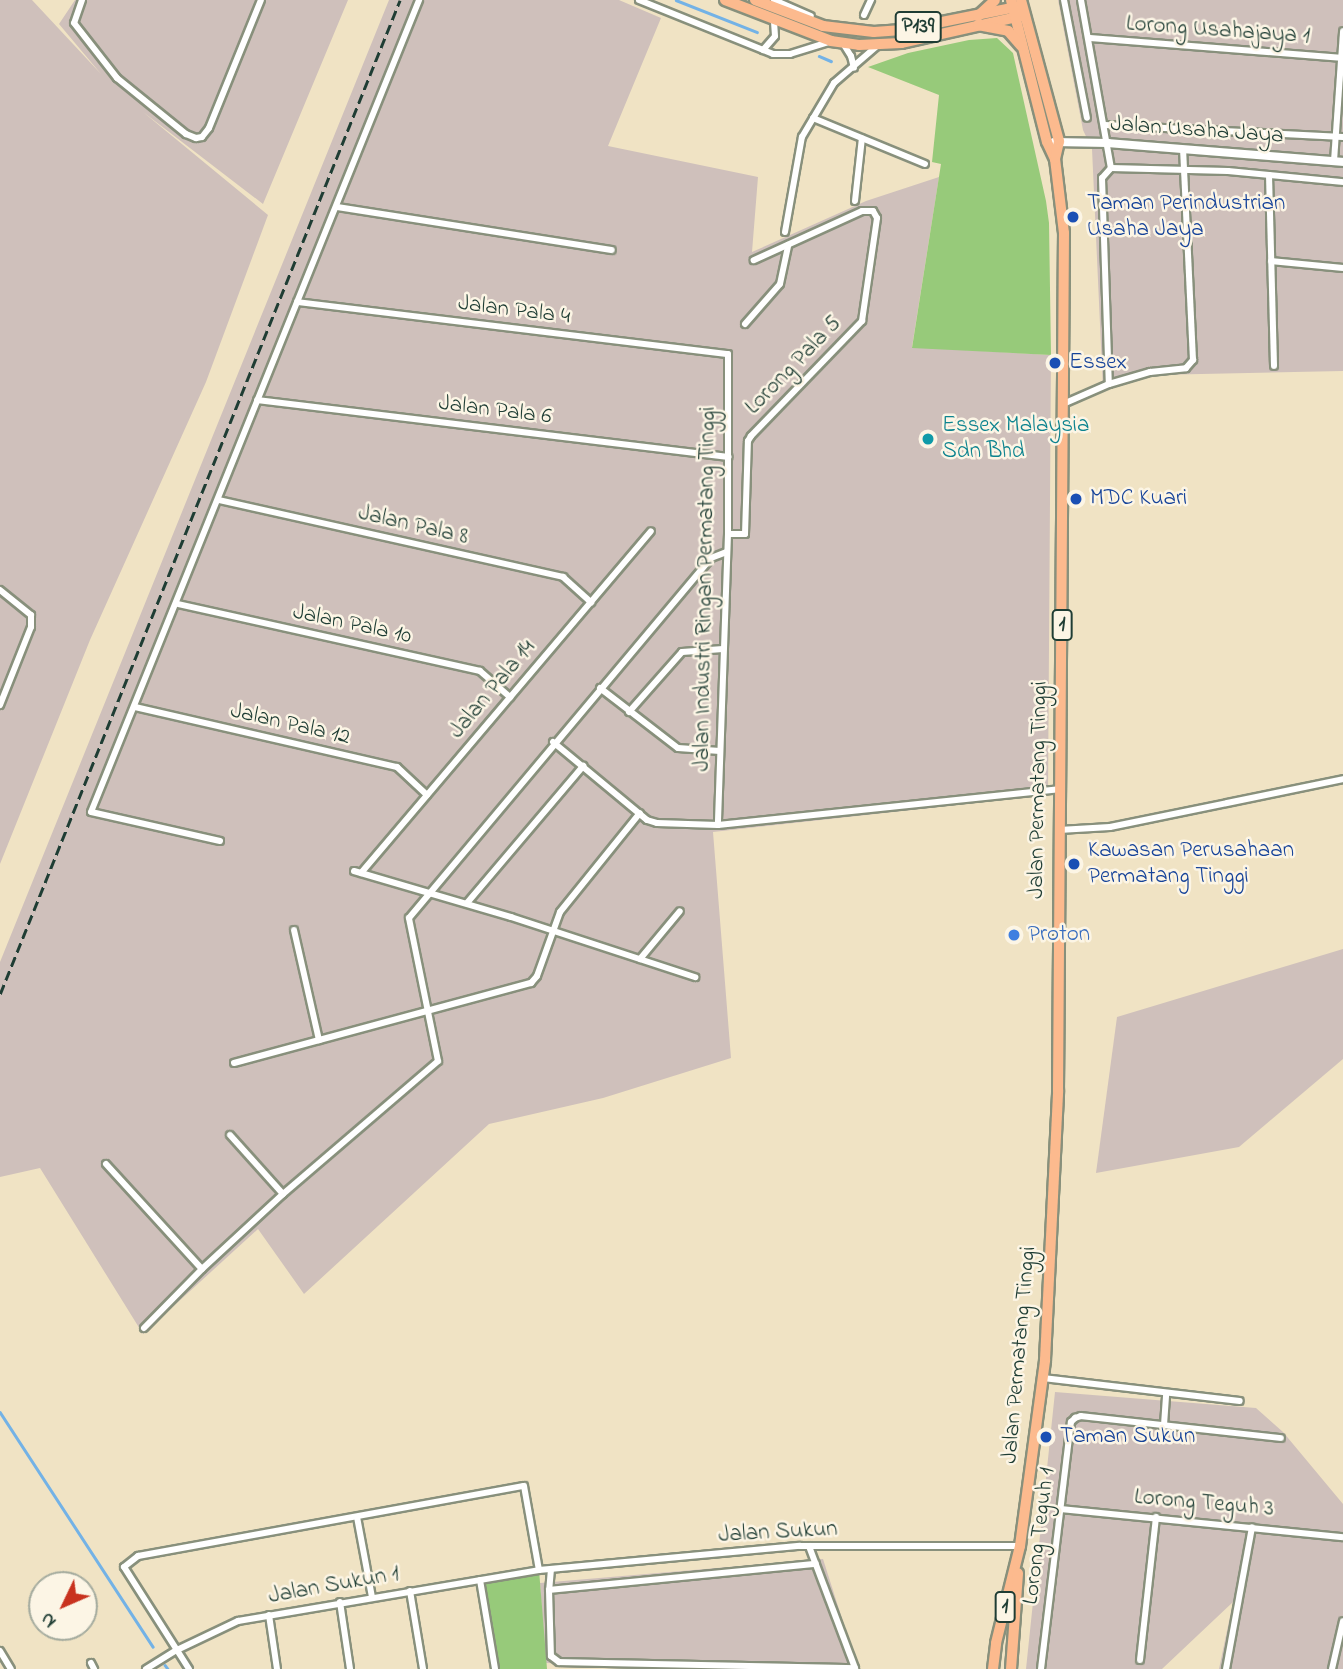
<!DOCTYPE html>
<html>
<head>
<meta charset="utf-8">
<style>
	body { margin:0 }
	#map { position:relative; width:1343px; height:1669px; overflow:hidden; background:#f0e3c4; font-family:"Indie Flower",sans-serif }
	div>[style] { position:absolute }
	.industrial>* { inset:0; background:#cfc0bb }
	.green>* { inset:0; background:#97ca7a }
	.stream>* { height:2.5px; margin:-1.25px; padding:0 1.25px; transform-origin:1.25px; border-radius:1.25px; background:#73b2e6 }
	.roads { filter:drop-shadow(2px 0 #88907c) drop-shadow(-2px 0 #88907c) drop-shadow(0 2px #88907c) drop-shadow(0 -2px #88907c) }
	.minor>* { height:6px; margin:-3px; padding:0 3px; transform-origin:3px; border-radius:3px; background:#fff }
	.tertiary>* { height:8px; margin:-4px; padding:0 4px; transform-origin:4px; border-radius:4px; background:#fff }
	.primary>* { height:10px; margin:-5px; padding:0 5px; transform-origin:5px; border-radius:5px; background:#fcba8e }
	.trunk>* { height:10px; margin:-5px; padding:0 5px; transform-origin:5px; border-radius:5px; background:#fcba8e }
	.rail>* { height:2.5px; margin-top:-1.25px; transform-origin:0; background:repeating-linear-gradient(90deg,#1f3d34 0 10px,transparent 0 15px) }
	.dots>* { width:19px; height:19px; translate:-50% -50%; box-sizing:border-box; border:4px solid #fcf5e5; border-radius:50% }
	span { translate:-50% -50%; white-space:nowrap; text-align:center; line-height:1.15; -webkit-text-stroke:5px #fcf5e5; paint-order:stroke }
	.shield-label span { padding:2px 5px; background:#fcf5e5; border:2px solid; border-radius:5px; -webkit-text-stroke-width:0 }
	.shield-label { font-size:21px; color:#1f3d34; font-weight:700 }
	.street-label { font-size:23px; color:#1f3d34 }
	.transit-label { font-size:23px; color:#164399 }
	.left { translate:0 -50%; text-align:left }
	.culture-label { font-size:23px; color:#0d838f }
	.shop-label { font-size:23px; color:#366cbe }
	.north { position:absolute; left:28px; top:1571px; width:70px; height:70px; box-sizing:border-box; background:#fcf5e5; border:2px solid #a4ab9e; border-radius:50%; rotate:226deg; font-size:19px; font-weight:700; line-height:28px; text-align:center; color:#1f3d34 }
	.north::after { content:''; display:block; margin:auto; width:24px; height:32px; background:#c8321e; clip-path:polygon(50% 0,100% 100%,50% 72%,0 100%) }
</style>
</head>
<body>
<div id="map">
	<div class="industrial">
		<div style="clip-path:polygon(0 0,32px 0,101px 74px,59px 24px,75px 0,348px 0,263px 204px,143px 112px,268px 215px,206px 382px,90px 640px,0 864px)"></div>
		<div style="clip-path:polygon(389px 0,619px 0,661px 18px,608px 146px,758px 177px,752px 252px,866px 201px,939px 177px,912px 347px,1051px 355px,1048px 795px,713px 832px,731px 1058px,603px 1098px,489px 1124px,304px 1294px,258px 1229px,143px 1334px,40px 1168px,0 1177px,0 962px)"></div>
		<div style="clip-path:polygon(1058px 0,1343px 0,1343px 371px,1154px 375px,1103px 390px,1092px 149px,1083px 130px)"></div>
		<div style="clip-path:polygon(1343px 949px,1343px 1059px,1239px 1147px,1096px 1173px,1117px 1017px)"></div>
		<div style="clip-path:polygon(1055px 1392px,1256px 1408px,1283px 1432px,1343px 1504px,1343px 1669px,1219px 1669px,1233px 1602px,1162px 1669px,1026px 1669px)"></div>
		<div style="clip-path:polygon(823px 1559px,858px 1669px,545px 1663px,540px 1583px)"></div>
	</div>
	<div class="green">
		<div style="clip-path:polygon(997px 38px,1013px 53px,1046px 201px,1049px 223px,1051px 355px,912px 348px,941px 164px,932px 162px,939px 95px,868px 67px,908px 53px,969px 40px)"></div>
		<div style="clip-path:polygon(539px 1570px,547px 1669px,495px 1669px,480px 1580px)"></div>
	</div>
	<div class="stream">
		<div style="left:676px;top:0;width:87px;rotate:21.6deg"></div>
		<div style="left:819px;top:56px;width:13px;rotate:23deg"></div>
		<div style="left:0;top:1412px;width:280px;rotate:56.9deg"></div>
		<div style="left:165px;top:1665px;width:5px;rotate:53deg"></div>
	</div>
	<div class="roads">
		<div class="minor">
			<div style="left:82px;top:0;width:24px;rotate:109deg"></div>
			<div style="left:74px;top:23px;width:70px;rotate:52deg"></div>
			<div style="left:117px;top:78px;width:89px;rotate:39.1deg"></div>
			<div style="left:186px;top:134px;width:11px;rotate:22deg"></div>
			<div style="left:196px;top:138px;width:6px;rotate:-9deg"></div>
			<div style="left:202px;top:137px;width:11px;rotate:-52deg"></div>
			<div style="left:209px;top:128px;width:138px;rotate:-67.9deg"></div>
			<div style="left:639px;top:0;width:144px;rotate:21.9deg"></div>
			<div style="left:773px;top:54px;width:17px"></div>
			<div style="left:790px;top:54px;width:41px;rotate:-17.1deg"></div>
			<div style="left:774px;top:0;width:40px;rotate:23.4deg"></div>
			<div style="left:1064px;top:0;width:120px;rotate:79deg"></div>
			<div style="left:1081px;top:0;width:171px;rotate:79.9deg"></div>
			<div style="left:1111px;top:168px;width:13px;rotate:132deg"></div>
			<div style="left:1102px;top:178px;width:206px;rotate:88.1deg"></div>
			<div style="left:864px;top:15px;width:17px;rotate:-65deg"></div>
			<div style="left:1090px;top:38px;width:254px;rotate:4.5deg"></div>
			<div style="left:844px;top:45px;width:13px;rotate:58deg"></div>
			<div style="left:851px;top:56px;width:12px;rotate:76deg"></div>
			<div style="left:763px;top:50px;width:18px;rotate:-49deg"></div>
			<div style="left:775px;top:36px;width:16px;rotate:-94deg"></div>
			<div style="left:813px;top:118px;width:121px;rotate:22.3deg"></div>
			<div style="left:1105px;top:125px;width:238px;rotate:2.9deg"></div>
			<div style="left:1334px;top:161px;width:130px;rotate:-86deg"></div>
			<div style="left:1111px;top:168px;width:117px;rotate:1.5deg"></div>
			<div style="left:1228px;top:171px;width:116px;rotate:5.5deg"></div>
			<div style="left:1269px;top:175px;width:191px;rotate:88.5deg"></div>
			<div style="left:855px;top:201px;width:63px;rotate:-83.7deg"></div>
			<div style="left:337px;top:207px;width:278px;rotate:8.9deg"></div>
			<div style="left:785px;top:232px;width:97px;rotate:-79.9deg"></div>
			<div style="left:802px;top:137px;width:63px;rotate:-59.3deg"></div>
			<div style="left:834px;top:83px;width:57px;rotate:-40.7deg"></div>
			<div style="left:1271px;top:261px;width:72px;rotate:5.6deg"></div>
			<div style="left:297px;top:302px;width:434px;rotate:6.9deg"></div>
			<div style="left:728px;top:354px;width:180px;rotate:90deg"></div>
			<div style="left:728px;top:534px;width:291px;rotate:92deg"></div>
			<div style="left:745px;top:324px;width:53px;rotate:-48.8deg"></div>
			<div style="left:780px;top:284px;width:40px;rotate:-78deg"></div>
			<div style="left:257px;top:400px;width:475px;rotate:6.9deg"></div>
			<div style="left:1063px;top:404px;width:50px;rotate:-23.5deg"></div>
			<div style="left:1109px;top:384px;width:43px;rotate:-16.3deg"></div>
			<div style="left:1150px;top:372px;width:36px;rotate:-6deg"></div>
			<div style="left:1186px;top:368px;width:11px;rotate:-49deg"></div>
			<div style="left:1193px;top:360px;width:211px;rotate:-92.7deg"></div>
			<div style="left:219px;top:500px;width:353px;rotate:12.6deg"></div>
			<div style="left:563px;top:577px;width:38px;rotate:42deg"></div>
			<div style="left:728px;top:534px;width:17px"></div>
			<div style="left:745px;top:534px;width:93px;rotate:-88.2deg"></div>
			<div style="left:748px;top:441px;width:6px;rotate:-59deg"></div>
			<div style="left:751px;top:436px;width:160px;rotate:-46deg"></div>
			<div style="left:862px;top:321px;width:104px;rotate:-81.7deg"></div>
			<div style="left:877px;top:218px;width:8px;rotate:-120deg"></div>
			<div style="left:873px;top:211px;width:11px;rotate:180deg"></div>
			<div style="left:862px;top:211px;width:119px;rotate:155.6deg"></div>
			<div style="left:0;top:590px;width:40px;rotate:39deg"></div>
			<div style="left:31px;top:615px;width:12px;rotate:90deg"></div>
			<div style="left:31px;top:627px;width:84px;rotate:111.7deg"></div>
			<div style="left:178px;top:604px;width:309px;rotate:12.5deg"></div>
			<div style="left:480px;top:671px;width:40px;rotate:41deg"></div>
			<div style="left:600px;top:688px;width:98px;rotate:37.6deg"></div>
			<div style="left:678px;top:748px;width:42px;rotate:4.1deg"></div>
			<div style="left:135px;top:707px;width:269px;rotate:12.9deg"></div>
			<div style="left:397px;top:767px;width:41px;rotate:43deg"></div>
			<div style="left:629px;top:712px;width:80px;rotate:-48.5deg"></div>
			<div style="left:682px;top:652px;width:41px;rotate:-4.2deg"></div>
			<div style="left:553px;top:742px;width:122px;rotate:39.7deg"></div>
			<div style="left:647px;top:820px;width:10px;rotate:17deg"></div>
			<div style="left:657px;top:823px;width:61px;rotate:1.9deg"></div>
			<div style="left:718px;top:825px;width:345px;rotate:-6deg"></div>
			<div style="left:1059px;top:830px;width:51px;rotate:-3.4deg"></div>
			<div style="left:1110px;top:827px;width:238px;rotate:-11.6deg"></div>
			<div style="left:220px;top:841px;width:132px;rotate:-167.3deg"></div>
			<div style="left:91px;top:812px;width:876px;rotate:-68deg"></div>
			<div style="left:354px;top:871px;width:164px;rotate:16.3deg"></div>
			<div style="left:511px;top:917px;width:194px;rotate:18.1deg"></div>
			<div style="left:361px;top:873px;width:448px;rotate:-49.7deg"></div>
			<div style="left:467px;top:903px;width:180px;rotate:-49.7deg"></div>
			<div style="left:294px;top:930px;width:113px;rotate:77.2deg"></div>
			<div style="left:640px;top:959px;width:62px;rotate:-50.2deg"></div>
			<div style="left:234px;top:1063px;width:308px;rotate:-15.1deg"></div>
			<div style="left:531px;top:983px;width:9px;rotate:-49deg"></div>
			<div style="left:537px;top:976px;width:68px;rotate:-70.2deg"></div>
			<div style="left:560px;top:912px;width:127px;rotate:-51.1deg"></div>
			<div style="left:230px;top:1135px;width:79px;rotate:48.1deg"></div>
			<div style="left:106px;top:1164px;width:142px;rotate:47.6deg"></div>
			<div style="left:144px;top:1328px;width:83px;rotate:-45.5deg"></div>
			<div style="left:202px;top:1269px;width:110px;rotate:-42.8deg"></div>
			<div style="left:283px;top:1194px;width:204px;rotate:-40.6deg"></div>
			<div style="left:438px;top:1061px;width:146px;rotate:-101.5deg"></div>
			<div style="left:409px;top:918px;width:470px;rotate:-50deg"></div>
			<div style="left:711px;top:558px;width:17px;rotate:-21deg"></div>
			<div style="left:1043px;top:1378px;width:198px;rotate:6.7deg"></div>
			<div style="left:1164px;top:1425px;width:32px;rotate:-86deg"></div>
			<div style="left:1061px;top:1509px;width:283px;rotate:5.7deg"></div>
			<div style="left:357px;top:1517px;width:81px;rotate:79.4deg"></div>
			<div style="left:551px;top:1569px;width:21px;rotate:95deg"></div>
			<div style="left:549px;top:1590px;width:66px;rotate:88.3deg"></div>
			<div style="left:551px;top:1656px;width:10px;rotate:37deg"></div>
			<div style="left:559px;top:1662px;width:296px;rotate:1.2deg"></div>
			<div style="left:855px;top:1668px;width:130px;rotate:-110.7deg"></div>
			<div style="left:480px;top:1580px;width:90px;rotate:80.4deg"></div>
			<div style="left:549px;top:1590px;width:268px;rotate:-5.6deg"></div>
			<div style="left:410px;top:1591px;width:79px;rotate:80.5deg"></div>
			<div style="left:340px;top:1602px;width:68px;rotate:81.5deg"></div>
			<div style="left:269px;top:1615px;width:55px;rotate:81.6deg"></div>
			<div style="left:0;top:1651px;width:21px;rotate:59deg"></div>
			<div style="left:1140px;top:1660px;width:144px;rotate:-83.6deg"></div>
			<div style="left:91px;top:1663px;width:7px;rotate:63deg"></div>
			<div style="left:146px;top:1669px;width:36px;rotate:-32deg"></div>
			<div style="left:177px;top:1650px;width:68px;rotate:-25.4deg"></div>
			<div style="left:238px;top:1621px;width:305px;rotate:-9.6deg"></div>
			<div style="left:539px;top:1570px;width:262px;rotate:-5.3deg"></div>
			<div style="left:800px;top:1546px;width:220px"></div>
			<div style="left:189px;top:1669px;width:121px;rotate:-122.5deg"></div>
			<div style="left:124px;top:1567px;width:18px;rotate:-38deg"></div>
			<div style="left:138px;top:1556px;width:392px;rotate:-10.3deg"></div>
			<div style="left:524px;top:1486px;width:85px;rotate:79.9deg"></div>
			<div style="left:1041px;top:1669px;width:249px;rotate:-83.1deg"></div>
			<div style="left:1071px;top:1422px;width:6px;rotate:-45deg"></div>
			<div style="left:1075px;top:1418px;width:6px;rotate:-18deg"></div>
			<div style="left:1081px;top:1416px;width:201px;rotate:6.3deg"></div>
			<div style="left:1226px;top:1669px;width:144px;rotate:-79.6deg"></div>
			<div style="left:1332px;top:1669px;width:49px;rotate:-77.1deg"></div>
		</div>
		<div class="tertiary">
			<div style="left:1054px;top:142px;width:54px;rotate:1.1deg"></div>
			<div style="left:1108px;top:143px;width:236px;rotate:4.6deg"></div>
		</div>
		<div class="primary">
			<div style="left:725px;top:0;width:114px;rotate:21.1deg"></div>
			<div style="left:831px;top:41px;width:28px;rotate:8deg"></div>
			<div style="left:859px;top:45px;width:42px;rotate:-2.7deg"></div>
			<div style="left:901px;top:43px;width:124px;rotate:-12.6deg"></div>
			<div style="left:755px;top:0;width:73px;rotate:20.9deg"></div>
			<div style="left:823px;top:26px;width:51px;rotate:6.7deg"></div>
			<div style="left:874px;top:32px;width:28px;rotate:-4deg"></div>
			<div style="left:902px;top:30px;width:121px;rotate:-11.4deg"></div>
		</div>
		<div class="trunk">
			<div style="left:1011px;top:0;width:146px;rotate:75.8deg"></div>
			<div style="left:1047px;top:142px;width:19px;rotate:65deg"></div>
			<div style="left:978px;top:16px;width:23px;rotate:-43deg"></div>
			<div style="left:978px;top:25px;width:31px;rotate:11deg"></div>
			<div style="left:1008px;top:31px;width:20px;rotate:49deg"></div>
			<div style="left:993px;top:1669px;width:26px;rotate:-83deg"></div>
			<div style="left:996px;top:1643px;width:100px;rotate:-76.1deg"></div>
			<div style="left:1020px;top:1546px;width:188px;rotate:-82.3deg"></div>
			<div style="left:1045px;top:1360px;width:269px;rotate:-87.2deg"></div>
			<div style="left:1058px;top:1091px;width:858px;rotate:-89.6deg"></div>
			<div style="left:1064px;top:233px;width:75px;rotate:-96.9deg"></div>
			<div style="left:1055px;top:159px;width:18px;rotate:-77deg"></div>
			<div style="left:1059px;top:141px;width:146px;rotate:-105.1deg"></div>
			<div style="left:1011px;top:1669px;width:96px;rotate:-85.8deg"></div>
		</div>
	</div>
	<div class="rail">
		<div style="left:0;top:994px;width:1071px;rotate:-68.08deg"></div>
	</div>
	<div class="dots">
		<div style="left:1073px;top:217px;background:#1a4fb4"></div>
		<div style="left:1055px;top:363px;background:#1a4fb4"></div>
		<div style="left:928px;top:439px;background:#0f9aa8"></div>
		<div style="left:1076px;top:499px;background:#1a4fb4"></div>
		<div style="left:1074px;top:864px;background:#1a4fb4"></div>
		<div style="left:1014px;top:935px;background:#3f7fe0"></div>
		<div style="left:1046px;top:1437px;background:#1a4fb4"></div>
	</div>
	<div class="shield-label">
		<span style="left:918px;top:27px">P139</span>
		<span style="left:1062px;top:625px">1</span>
		<span style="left:1005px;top:1607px">1</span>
	</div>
	<div class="street-label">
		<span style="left:1218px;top:31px;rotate:4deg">Lorong Usahajaya 1</span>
		<span style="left:1197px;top:131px;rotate:4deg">Jalan Usaha Jaya</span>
		<span style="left:514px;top:311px;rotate:7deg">Jalan Pala 4</span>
		<span style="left:794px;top:366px;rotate:-46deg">Lorong Pala 5</span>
		<span style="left:495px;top:411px;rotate:7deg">Jalan Pala 6</span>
		<span style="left:413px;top:526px;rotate:13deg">Jalan Pala 8</span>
		<span style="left:706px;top:589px;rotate:-89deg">Jalan Industri Ringan Permatang Tinggi</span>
		<span style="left:352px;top:625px;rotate:12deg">Jalan Pala 10</span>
		<span style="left:493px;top:690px;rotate:-50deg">Jalan Pala 14</span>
		<span style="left:290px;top:725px;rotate:13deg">Jalan Pala 12</span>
		<span style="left:1039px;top:790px;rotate:-89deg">Jalan Permatang Tinggi</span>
		<span style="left:1020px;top:1355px;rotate:-85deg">Jalan Permatang Tinggi</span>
		<span style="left:1204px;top:1504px;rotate:5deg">Lorong Teguh 3</span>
		<span style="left:778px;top:1533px;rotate:-3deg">Jalan Sukun</span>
		<span style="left:1040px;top:1536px;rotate:-83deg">Lorong Teguh 1</span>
		<span style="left:334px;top:1586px;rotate:-10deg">Jalan Sukun 1</span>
	</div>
	<div class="transit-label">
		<span class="left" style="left:1087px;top:217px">Taman Perindustrian<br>Usaha Jaya</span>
		<span class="left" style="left:1069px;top:363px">Essex</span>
		<span class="left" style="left:1090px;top:499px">MDC Kuari</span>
		<span class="left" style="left:1088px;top:864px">Kawasan Perusahaan<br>Permatang Tinggi</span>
		<span class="left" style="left:1060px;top:1437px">Taman Sukun</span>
	</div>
	<div class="culture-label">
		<span class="left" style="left:942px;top:439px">Essex Malaysia<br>Sdn Bhd</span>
	</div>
	<div class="shop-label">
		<span class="left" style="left:1028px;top:935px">Proton</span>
	</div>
	<div class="north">N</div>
</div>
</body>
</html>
